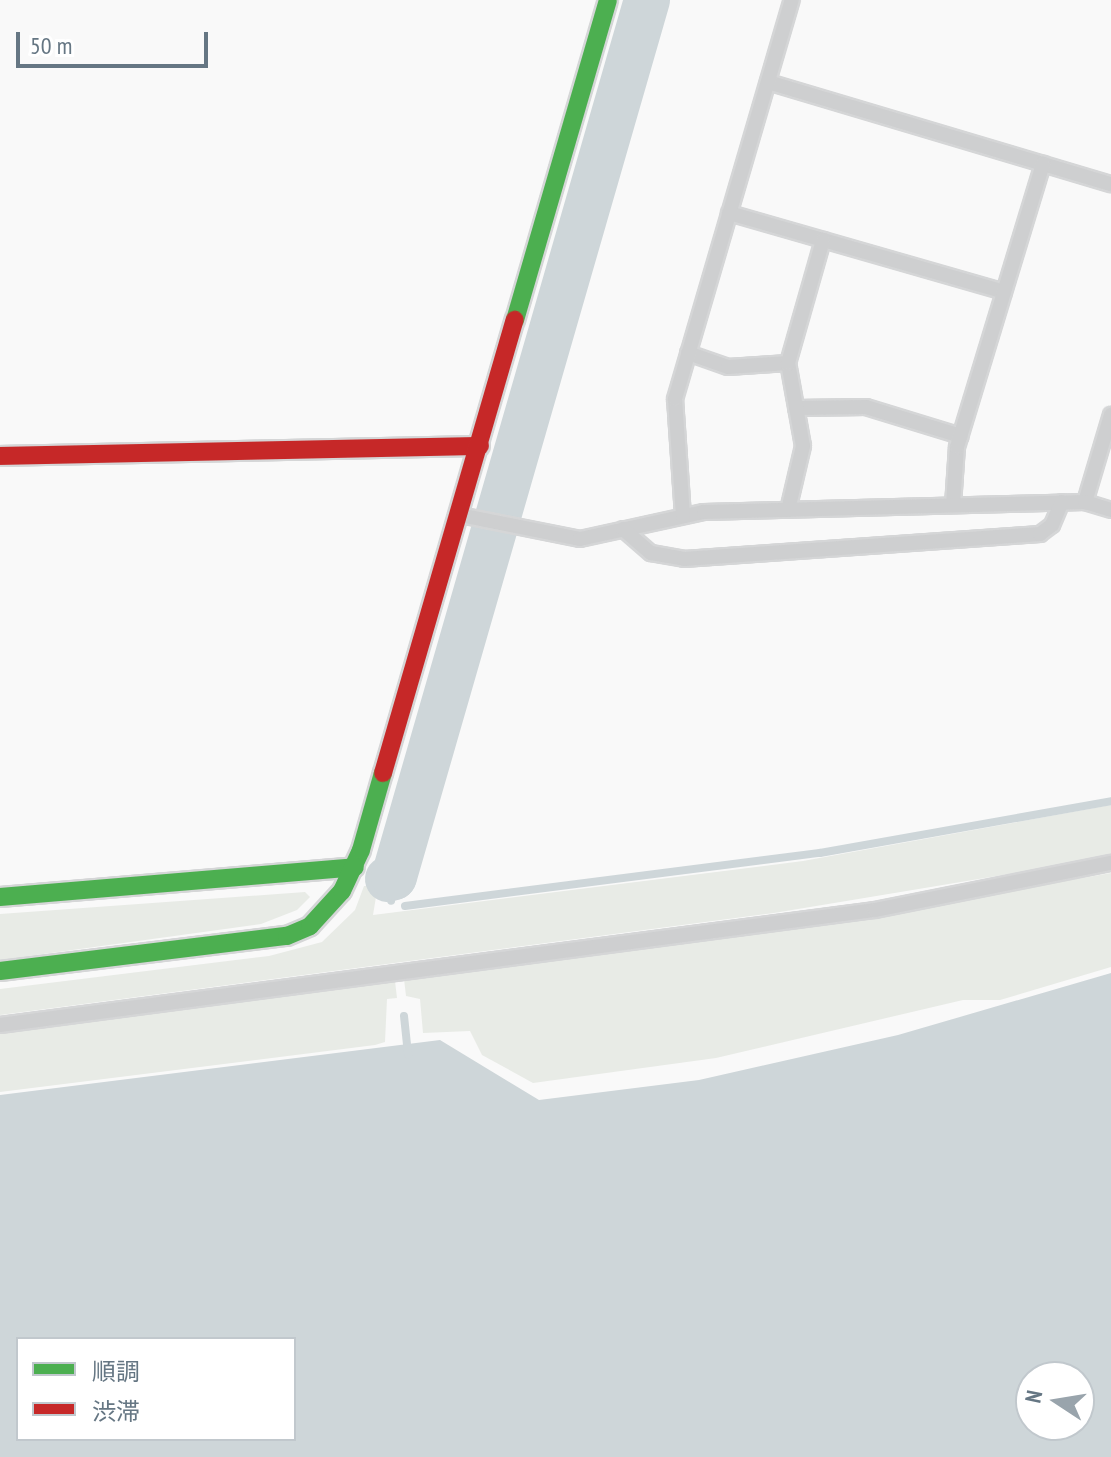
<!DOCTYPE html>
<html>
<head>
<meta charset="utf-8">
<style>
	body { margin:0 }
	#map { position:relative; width:1111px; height:1457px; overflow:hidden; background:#f9f9f9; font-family:"PT Sans Narrow","Noto Sans JP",sans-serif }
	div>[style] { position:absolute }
	.green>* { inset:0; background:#e8ebe6 }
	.water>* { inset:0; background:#ced6d9 }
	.stream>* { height:8px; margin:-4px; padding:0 4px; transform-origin:4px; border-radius:4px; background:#ced6d9 }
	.river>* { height:46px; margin:-23px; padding:0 23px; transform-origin:23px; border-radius:23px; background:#ced6d9 }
	.roads { filter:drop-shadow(2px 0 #d5d6d7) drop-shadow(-2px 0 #d5d6d7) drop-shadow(0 2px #d5d6d7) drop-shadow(0 -2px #d5d6d7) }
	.lane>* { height:14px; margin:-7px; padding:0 7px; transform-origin:7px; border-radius:7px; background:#cecfd0 }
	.fast>* { height:18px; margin:-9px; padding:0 9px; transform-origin:9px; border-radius:9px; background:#4caf50 }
	.jam>* { height:18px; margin:-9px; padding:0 9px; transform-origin:9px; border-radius:9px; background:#c62828 }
	span { translate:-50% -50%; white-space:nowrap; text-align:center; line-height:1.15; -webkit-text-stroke:8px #fff; paint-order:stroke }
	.legend { position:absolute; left:16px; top:1337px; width:280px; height:104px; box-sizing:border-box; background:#fff; border:2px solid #c1c8cd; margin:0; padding:10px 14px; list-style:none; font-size:24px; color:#657683 }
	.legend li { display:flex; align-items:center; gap:16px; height:40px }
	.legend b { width:40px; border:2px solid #c1c8cd }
	.north { position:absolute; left:1015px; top:1361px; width:80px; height:80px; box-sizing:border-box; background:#fff; border:2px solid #c1c8cd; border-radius:50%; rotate:282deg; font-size:22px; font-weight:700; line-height:32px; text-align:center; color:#657683 }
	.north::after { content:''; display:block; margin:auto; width:28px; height:36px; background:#99a4ac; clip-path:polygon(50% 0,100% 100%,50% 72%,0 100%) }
	.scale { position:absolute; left:16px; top:32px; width:192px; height:36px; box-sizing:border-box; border:4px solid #657683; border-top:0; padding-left:10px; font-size:24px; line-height:28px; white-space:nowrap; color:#657683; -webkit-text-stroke:6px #fff; paint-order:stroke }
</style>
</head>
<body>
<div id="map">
	<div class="green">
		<div style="clip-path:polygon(1111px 805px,1111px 854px,1058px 866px,774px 913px,0 1015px,0 989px,269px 956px,322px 942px,355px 910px,364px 886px,378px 885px,373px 915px,803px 861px)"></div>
		<div style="clip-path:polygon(1111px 873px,1111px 967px,1000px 1000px,963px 1000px,716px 1058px,533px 1083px,482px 1055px,470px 1031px,423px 1033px,420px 999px,406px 996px,404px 979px,821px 923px)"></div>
		<div style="clip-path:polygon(305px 892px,310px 897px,297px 910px,261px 924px,0 960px,0 914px)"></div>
		<div style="clip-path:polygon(395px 981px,397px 998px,387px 999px,385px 1042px,375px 1045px,0 1092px,0 1032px)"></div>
	</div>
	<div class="water">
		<div style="clip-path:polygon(evenodd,1111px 973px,1111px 1457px,0 1457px,0 1095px,440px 1040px,539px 1100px,699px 1080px,898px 1035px,1111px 973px,18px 1339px,294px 1339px,294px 1439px,18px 1439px,18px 1339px,1111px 973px,1031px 1377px,1079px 1377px,1079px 1425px,1031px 1425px,1031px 1377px)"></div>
	</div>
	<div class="stream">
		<div style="left:503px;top:459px;width:10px"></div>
		<div style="left:383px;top:879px;width:5px"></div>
		<div style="left:388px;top:879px;width:22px;rotate:82deg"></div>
		<div style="left:405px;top:906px;width:418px;rotate:-7.3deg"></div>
		<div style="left:820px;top:853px;width:296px;rotate:-10.1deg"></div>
		<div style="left:404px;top:1016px;width:39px;rotate:84deg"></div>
	</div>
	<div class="river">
		<div style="left:388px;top:879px;width:6px;rotate:-18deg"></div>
		<div style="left:394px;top:877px;width:913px;rotate:-73.91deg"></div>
	</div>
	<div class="roads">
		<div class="lane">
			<div style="left:768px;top:82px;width:358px;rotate:16.6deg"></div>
			<div style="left:729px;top:213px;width:286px;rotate:16deg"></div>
			<div style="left:688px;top:353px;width:42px;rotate:19.3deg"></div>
			<div style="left:728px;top:367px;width:60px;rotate:-3.8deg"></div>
			<div style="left:796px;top:408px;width:70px;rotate:-0.8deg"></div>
			<div style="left:866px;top:407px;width:99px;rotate:17deg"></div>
			<div style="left:1085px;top:502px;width:91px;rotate:-73.4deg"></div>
			<div style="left:953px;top:505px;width:58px;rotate:-86.1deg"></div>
			<div style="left:957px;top:447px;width:296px;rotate:-73.1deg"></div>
			<div style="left:788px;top:510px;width:66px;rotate:-76.8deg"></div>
			<div style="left:803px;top:446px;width:84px;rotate:-100.2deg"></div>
			<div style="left:788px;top:363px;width:128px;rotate:-74.1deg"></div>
			<div style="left:460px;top:515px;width:122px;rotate:11.3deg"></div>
			<div style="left:580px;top:539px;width:127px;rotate:-12.3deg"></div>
			<div style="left:704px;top:512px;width:381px;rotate:-1.5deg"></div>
			<div style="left:1085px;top:502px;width:27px;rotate:17deg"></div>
			<div style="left:683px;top:516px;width:117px;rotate:-93.9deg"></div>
			<div style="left:675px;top:399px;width:416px;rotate:-73.7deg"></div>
			<div style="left:623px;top:529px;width:37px;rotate:41deg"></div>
			<div style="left:651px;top:553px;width:34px;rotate:10deg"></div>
			<div style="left:684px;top:559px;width:357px;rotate:-4deg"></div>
			<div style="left:1040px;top:534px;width:15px;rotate:-37deg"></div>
			<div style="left:1052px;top:525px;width:25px;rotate:-67deg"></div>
			<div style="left:0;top:1025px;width:883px;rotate:-7.49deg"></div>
			<div style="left:875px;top:910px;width:241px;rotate:-11.3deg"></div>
		</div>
		<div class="fast">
			<div style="left:515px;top:320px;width:333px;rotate:-73.8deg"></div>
			<div style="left:0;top:897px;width:356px;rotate:-4.8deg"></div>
			<div style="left:0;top:971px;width:289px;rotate:-7deg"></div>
			<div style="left:287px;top:936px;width:25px;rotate:-23deg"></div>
			<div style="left:310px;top:926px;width:47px;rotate:-47.6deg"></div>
			<div style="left:342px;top:891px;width:45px;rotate:-65.1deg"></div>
			<div style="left:361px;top:850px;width:80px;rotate:-74.1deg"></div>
		</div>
		<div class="jam">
			<div style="left:0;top:456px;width:480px;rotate:-1.2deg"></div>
			<div style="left:383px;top:773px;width:472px;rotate:-73.8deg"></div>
		</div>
	</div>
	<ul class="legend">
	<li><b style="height:10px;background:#4caf50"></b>順調</li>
	<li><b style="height:10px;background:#c62828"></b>渋滞</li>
	</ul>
	<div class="north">N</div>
	<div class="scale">50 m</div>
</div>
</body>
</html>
